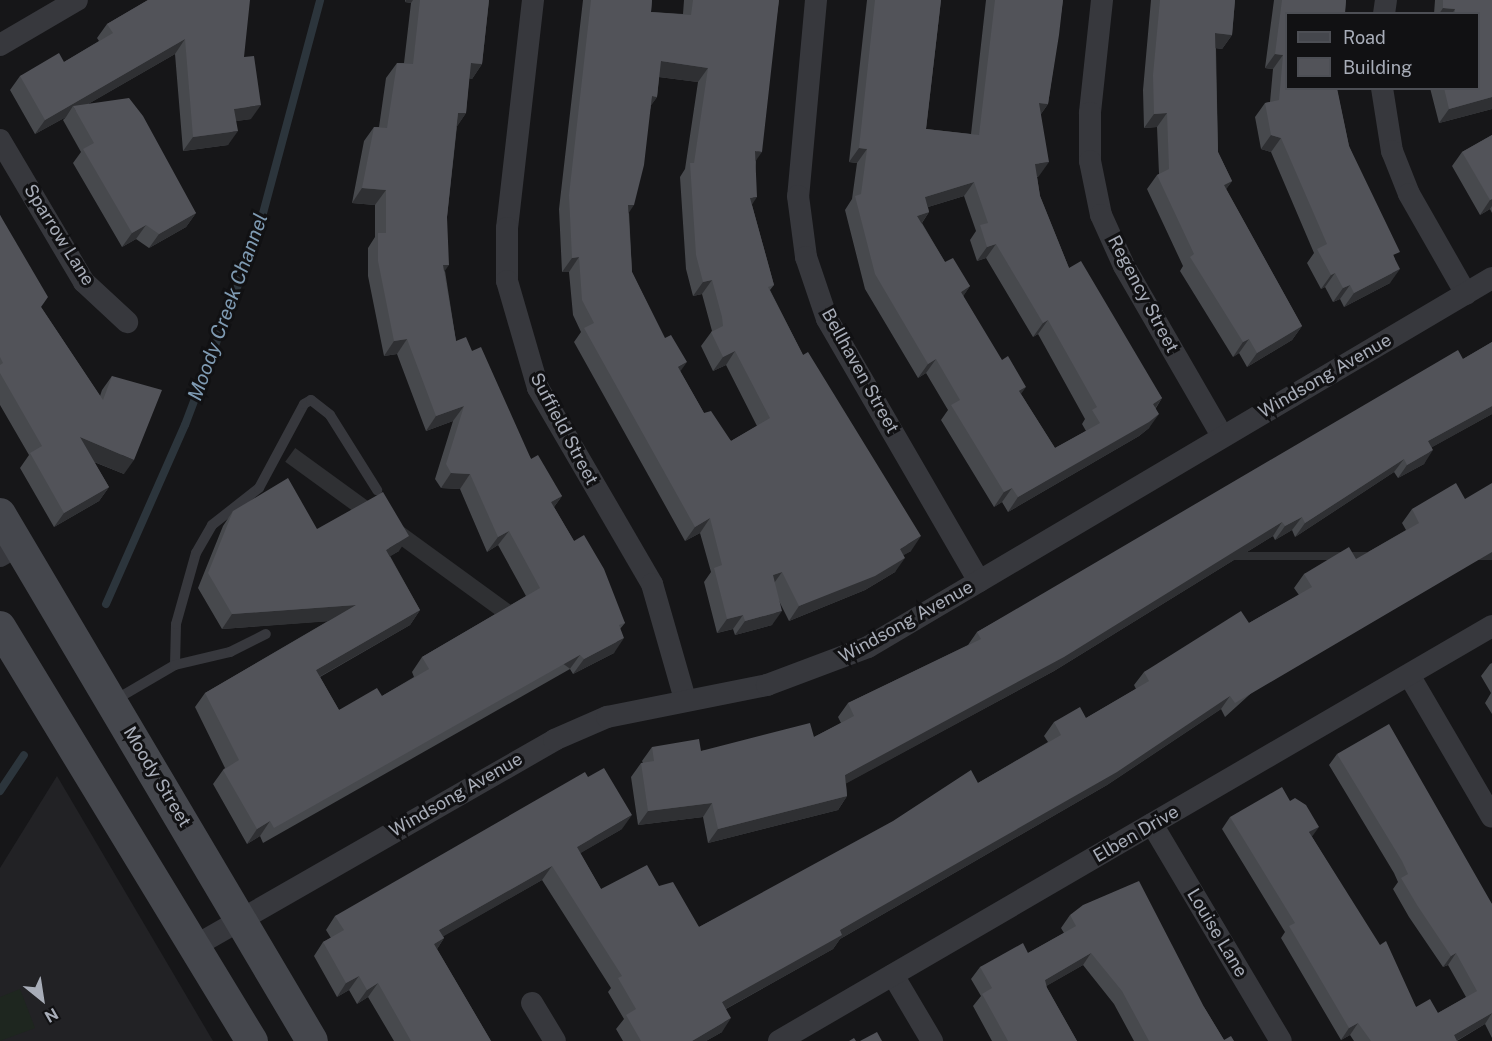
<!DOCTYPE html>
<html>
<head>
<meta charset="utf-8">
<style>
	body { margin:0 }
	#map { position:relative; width:1492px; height:1041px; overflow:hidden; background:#161618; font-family:"Public Sans",sans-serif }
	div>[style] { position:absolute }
	.built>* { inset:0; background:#222225 }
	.green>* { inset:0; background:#1e261f }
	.stream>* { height:8px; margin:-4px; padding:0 4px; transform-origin:4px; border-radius:4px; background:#2c353c }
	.lane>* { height:10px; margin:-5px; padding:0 5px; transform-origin:5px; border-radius:5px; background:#37383d }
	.street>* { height:22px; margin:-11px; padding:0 11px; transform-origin:11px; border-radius:11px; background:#37383d }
	.secondary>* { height:32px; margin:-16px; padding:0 16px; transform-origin:16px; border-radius:16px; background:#45474d }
	.wall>* { inset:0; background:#47494d }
	.shaded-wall>* { inset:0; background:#2f3033; transform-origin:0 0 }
	.building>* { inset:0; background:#525359 }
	span { translate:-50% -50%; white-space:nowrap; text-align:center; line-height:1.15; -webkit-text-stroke:6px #111113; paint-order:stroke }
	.street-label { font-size:18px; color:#a8adb8 }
	.water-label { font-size:20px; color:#7f9bb3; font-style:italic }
	.legend { position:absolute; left:1285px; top:12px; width:195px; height:78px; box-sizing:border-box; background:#111113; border:2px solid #4d4f55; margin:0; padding:8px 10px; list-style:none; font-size:18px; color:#a8adb8 }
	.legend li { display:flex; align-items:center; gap:12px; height:30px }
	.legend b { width:30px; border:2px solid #4d4f55 }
	.north { position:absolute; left:12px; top:969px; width:60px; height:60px; -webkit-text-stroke:4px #111113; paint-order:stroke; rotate:150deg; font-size:16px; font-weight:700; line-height:24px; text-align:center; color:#a8adb8 }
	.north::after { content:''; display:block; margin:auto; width:21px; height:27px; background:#a8adb8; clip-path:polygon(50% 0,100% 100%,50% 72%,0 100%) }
</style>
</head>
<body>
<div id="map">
	<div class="built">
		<div style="clip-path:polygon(57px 776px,213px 1041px,0 1041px,0 868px)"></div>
	</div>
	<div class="green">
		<div style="clip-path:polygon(20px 989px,35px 1028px,0 1041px,0 997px)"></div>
	</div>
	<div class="stream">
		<div style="left:106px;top:604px;width:196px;rotate:-66.2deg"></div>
		<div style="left:185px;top:425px;width:206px;rotate:-69.3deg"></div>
		<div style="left:258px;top:232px;width:240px;rotate:-75deg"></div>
		<div style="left:0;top:791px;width:43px;rotate:-56.3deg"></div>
	</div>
	<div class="lane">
		<div style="left:175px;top:665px;width:41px;rotate:-88.6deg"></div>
		<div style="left:176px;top:624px;width:74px;rotate:-74.3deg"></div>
		<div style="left:196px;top:553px;width:32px;rotate:-60deg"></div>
		<div style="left:212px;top:525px;width:60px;rotate:-38.2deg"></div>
		<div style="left:259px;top:488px;width:95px;rotate:-61.8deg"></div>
		<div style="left:304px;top:404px;width:8px;rotate:-30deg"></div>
		<div style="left:311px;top:400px;width:24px;rotate:38deg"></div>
		<div style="left:330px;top:415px;width:89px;rotate:57.9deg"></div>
		<div style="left:115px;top:700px;width:69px;rotate:-30.3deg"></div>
		<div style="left:175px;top:665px;width:57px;rotate:-13.3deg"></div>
		<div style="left:230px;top:652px;width:40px;rotate:-26.6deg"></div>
	</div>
	<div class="street">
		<div style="left:533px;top:0;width:229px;rotate:96.5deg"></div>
		<div style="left:507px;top:228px;width:53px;rotate:90deg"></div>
		<div style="left:507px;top:281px;width:111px;rotate:73.8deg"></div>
		<div style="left:538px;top:388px;width:227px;rotate:59.8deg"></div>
		<div style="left:652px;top:584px;width:120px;rotate:74deg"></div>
		<div style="left:816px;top:0;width:197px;rotate:95.2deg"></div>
		<div style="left:798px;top:196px;width:62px;rotate:82.5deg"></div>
		<div style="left:806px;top:257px;width:65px;rotate:71.3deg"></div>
		<div style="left:827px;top:319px;width:303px;rotate:59.9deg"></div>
		<div style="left:1102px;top:0;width:114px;rotate:96.1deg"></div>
		<div style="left:1090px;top:113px;width:48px;rotate:90deg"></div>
		<div style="left:1090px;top:161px;width:55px;rotate:78.5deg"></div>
		<div style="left:1101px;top:215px;width:56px;rotate:65.7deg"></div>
		<div style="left:1124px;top:266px;width:196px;rotate:60deg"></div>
		<div style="left:1384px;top:14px;width:14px;rotate:-82deg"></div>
		<div style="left:0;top:45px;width:89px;rotate:-30.3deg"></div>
		<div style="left:1382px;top:88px;width:64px;rotate:81deg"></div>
		<div style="left:1392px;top:151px;width:46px;rotate:68.4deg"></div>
		<div style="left:1409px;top:194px;width:115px;rotate:60.3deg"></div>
		<div style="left:0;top:140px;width:165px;rotate:59.4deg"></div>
		<div style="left:84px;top:282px;width:59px;rotate:42.9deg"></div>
		<div style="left:0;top:556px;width:22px;rotate:-30deg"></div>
		<div style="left:1409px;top:675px;width:164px;rotate:59.7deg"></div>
		<div style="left:1152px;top:824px;width:252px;rotate:59.3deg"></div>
		<div style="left:195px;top:946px;width:414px;rotate:-29.8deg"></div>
		<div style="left:554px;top:740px;width:58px;rotate:-23.5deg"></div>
		<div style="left:607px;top:717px;width:163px;rotate:-11.3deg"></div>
		<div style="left:767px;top:685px;width:108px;rotate:-20.6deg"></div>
		<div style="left:868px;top:647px;width:725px;rotate:-30.6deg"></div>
		<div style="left:893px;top:975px;width:77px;rotate:59.4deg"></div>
		<div style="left:532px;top:1003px;width:44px;rotate:58.8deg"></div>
		<div style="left:779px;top:1041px;width:825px;rotate:-30.2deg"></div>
	</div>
	<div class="secondary">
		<div style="left:0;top:514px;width:612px;rotate:59.37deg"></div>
		<div style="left:0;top:627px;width:485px;rotate:58.7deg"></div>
	</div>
	<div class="wall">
		<div style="clip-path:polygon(148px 0,244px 57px,251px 119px,236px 121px,228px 145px,183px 151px,175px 54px,88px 104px,196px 213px,186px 227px,149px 248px,136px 239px,122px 247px,73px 163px,81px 152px,63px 120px,66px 117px,35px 134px,10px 90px,20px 76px,64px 62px,99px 41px,97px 38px,107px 24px)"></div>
		<div style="clip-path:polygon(405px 0,489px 0,482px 64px,472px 79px,469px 78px,466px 113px,457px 126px,447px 217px,445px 271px,456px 341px,472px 351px,531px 459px,562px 496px,554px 507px,574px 541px,625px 623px,620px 629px,614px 653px,573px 674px,570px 669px,263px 843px,260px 836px,247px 844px,213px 784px,223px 770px,225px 768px,195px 707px,205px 693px,328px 621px,222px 629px,198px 588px,223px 526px,233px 511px,317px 529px,399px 551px,390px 556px,420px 610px,410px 625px,320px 677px,339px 710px,382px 696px,414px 677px,412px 672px,422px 657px,526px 596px,498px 545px,487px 552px,460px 489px,441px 488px,435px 479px,453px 421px,426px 431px,397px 354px,384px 356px,368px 276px,368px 248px,375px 237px,375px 205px,352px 203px,364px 141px,374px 127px,379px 127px,386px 78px,397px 63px,404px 63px,411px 3px,405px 2px)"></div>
		<div style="clip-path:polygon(evenodd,583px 0,652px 0,651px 12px,683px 14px,684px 0,779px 0,756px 161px,752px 205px,774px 285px,770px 290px,803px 355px,911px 551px,903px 555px,895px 572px,865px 590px,789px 621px,779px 601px,772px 625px,735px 635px,733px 629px,717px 633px,704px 582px,711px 572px,700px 533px,685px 541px,574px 342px,581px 332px,573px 315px,569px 272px,562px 272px,559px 209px,583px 0,659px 77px,698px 82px,685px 169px,680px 177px,686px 269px,693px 296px,702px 294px,712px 331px,701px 346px,713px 371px,726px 365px,757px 426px,731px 441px,704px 413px,680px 371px,632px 272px,629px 212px,651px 105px,657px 97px,659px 77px)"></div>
		<div style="clip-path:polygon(evenodd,867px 0,941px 0,926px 129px,971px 134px,986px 0,1063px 0,1048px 104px,1041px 114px,1039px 176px,1037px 177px,1040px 196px,1069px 268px,1162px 398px,1156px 408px,1149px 428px,1139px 436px,1008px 512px,1002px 502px,994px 507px,941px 420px,948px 410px,926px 373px,918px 378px,865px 289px,845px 210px,852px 199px,857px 163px,849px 162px,867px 0,964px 196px,976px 231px,970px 240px,977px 261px,986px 258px,1033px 337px,1038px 334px,1085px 419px,1082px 424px,1086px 431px,1055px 448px,1021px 394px,963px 296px,970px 286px,945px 262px,922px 223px,929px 212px,928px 207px,964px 196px)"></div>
		<div style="clip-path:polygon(1151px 0,1235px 0,1232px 35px,1222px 49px,1216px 48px,1218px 152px,1232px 181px,1226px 189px,1302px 326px,1292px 340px,1247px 367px,1239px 353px,1233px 357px,1180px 271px,1183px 266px,1147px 189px,1157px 175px,1159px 174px,1157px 127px,1144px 128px,1143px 90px)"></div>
		<div style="clip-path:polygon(1274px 0,1346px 0,1337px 90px,1349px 146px,1395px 259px,1390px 283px,1344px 307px,1340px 299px,1333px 302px,1325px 287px,1321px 289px,1307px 263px,1314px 253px,1271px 152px,1261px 149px,1255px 117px,1265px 103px,1270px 102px,1273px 69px,1265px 68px)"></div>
		<div style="clip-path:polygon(1435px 0,1492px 0,1492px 109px,1439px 123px,1430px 88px,1479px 88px,1479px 14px,1434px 14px)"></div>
		<div style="clip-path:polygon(1492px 135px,1492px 213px,1490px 209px,1480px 215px,1452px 166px,1462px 152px)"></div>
		<div style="clip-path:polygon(0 215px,41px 307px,100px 396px,102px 390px,112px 376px,124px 474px,94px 462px,109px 487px,99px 501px,54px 527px,20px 468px,29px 455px,0 405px)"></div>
		<div style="clip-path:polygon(1492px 342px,1492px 414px,1432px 447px,1424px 464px,1398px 478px,1394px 472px,1295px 537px,1292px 530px,1275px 540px,1273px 536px,1054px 671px,846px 783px,847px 796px,838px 810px,708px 843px,703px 817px,638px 825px,631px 777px,641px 763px,643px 763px,642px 761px,652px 747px,701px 751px,814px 737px,841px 723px,838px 717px,848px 703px,968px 645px,977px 632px,1463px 359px)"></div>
		<div style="clip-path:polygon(1465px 499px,1225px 717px,1221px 709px,1107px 785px,840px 939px,833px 949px,726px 1009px,722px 1032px,706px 1041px,623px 1041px,616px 1029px,624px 1019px,608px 992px,611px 988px,542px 880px,443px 936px,444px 938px,437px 949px,491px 1041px,394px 1041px,368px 997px,357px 1004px,349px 990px,337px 997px,314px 956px,323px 942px,331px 938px,326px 930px,335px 916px,622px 829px,580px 853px,601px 889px,659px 886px,699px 927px,978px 783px,1048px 742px,1044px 736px,1054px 722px,1086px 718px,1136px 689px,1134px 685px,1144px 672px,1249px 623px,1299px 595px,1294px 588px,1304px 574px,1356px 559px,1406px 530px,1402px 523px,1412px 509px)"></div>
		<div style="clip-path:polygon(1492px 663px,1492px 714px,1485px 703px,1491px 693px,1481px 676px,1490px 664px)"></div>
		<div style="clip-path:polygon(1337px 754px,1492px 904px,1492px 1038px,1485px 1024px,1457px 1041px,1354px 1041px,1350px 1035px,1341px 1040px,1281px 938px,1285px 932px,1222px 829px,1230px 817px,1312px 837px,1416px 1007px,1438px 1013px,1466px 997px,1448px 965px,1443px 967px,1409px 917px,1393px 889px,1398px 882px,1394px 873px,1329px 765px)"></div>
		<div style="clip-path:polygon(1070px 915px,1204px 1007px,1224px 1040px,1234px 1041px,1134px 1041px,1114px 1004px,1083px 965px,1046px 986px,1077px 1041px,992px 1041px,973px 1006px,981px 996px,971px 979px,980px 967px,1028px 953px,1064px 933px,1061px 928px)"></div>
	</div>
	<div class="shaded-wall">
		<div style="clip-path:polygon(406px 0,413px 0,411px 3px,405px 2px)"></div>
		<div style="clip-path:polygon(1443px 8px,1455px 9px,1452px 14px,1439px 14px)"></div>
		<div style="clip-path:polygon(1215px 33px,1232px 35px,1222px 49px,1205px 47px)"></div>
		<div style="clip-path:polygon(185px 39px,175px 54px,76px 111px,73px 106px,66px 117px,35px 134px,45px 120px)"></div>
		<div style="clip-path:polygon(1275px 54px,1283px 55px,1273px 69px,1265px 68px)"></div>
		<div style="clip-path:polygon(661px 61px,708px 68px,698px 82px,651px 76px)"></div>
		<div style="clip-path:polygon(471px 63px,482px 64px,472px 79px,461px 77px)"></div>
		<div style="clip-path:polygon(652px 96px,657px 97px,647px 111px)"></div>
		<div style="clip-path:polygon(1492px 97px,1492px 109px,1439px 123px,1449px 109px)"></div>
		<div style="clip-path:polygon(1039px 103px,1048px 104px,1038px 118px)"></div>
		<div style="clip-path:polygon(261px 105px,251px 119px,224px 123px,234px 109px)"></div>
		<div style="clip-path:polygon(458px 113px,466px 113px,456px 128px)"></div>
		<div style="clip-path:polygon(1167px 113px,1157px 127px,1144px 128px,1154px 114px)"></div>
		<div style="clip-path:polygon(238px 131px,228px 145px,183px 151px,193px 137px)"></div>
		<div style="clip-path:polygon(1271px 135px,1281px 138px,1271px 152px,1261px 149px)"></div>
		<div style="clip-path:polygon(859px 148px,867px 149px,857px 163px,849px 162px)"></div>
		<div style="clip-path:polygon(755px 151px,762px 152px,752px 166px)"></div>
		<div style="clip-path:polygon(1049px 162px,1039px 176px,1025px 179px,1035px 164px)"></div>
		<div style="clip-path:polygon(1232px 181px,1222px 195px,1224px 185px)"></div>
		<div style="clip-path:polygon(974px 182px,964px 196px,915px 211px,925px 197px)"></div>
		<div style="clip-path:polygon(362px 188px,386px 190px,375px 205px,352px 203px)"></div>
		<div style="clip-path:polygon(757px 197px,747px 212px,750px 198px)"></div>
		<div style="clip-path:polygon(1492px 199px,1492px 206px,1490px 209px,1480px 215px,1490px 200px)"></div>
		<div style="clip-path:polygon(628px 205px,634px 205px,624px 220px)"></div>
		<div style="clip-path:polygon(929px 212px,919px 227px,917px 216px)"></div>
		<div style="clip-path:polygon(196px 213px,186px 227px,149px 248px,159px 234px)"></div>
		<div style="clip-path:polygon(146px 225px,136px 239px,122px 247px,132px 233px)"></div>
		<div style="clip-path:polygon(996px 244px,986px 258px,977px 261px,987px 247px)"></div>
		<div style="clip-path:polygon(579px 257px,569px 272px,562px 272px,572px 258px)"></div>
		<div style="clip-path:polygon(443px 265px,449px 265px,439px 279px)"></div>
		<div style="clip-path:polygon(1400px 269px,1390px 283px,1344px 307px,1354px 293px)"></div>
		<div style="clip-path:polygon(1335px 273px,1325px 287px,1321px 289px,1331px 275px)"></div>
		<div style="clip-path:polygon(712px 280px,702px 294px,693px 296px,703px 282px)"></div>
		<div style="clip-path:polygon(1350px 285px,1340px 299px,1333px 302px,1343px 288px)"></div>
		<div style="clip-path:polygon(970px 286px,960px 301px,961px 292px)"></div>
		<div style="clip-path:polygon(1048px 320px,1038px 334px,1033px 337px,1043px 323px)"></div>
		<div style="clip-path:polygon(1302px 326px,1292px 340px,1247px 367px,1257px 353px)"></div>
		<div style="clip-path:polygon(407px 339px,397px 354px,384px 356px,394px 341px)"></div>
		<div style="clip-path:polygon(1249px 339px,1239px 353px,1233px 357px,1243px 342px)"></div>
		<div style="clip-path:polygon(735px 351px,726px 365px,713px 371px,723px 357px)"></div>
		<div style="clip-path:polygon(936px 359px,926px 373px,918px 378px,928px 364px)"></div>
		<div style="clip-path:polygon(687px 362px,677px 376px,678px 367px)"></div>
		<div style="clip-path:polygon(1026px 387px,1016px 401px,1019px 391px)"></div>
		<div style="clip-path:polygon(1162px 398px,1152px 413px,1153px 404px)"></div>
		<div style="clip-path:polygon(464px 406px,453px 421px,426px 431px,436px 416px)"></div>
		<div style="clip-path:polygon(1492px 406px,1492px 414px,1418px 455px,1428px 441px)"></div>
		<div style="clip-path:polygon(1159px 414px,1149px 428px,1139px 436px,1008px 512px,1018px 497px)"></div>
		<div style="clip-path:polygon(80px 437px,134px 460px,124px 474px,70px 452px)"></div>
		<div style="clip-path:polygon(1433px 450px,1424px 464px,1398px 478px,1407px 465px)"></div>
		<div style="clip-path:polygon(1404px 459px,1394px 472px,1295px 537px,1305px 523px)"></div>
		<div style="clip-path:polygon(451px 473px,470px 474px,460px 489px,441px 488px)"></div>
		<div style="clip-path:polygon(109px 487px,99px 501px,54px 527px,64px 513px)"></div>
		<div style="clip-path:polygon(1012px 488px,1002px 502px,994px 507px,1004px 492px)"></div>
		<div style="clip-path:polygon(562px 496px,551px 511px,551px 502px)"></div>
		<div style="clip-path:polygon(1302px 517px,1292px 530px,1275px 540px,1285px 526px)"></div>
		<div style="clip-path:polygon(710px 518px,700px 533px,685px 541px,695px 527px)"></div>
		<div style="clip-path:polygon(1282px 522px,1273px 536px,1054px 671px,836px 789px,845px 775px)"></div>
		<div style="clip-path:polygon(509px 531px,498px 545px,487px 552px,498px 537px)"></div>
		<div style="clip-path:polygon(409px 536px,399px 551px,376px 565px,386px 550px)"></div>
		<div style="clip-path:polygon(921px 536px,911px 551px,890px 563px,900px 549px)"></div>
		<div style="left:1492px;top:552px;width:8px;height:298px;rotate:90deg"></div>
		<div style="clip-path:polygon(905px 558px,895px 572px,865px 590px,789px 621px,799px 606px)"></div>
		<div style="clip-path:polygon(782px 572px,772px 586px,773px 575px)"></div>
		<div style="clip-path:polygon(356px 605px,346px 620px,222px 629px,232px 614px)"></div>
		<div style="clip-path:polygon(420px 610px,410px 625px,305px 685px,316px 670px)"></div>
		<div style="clip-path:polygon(782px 611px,772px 625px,735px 635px,745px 621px)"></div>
		<div style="clip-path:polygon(743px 615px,733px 629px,717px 633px,727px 619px)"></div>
		<div style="clip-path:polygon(624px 638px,614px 653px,573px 674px,584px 659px)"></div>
		<div style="left:580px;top:655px;width:17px;height:352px;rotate:126deg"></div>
		<div style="clip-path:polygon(1230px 696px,1221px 709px,1107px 785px,840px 939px,833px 949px,713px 1016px,722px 1002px,840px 930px)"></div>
		<div style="clip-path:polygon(847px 796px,838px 810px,708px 843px,718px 829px)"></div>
		<div style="clip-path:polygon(712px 803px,703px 817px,638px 825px,648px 811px)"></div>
		<div style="clip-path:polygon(632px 815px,622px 829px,567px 861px,577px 847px)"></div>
		<div style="clip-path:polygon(270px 821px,260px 836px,247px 844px,257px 829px)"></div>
		<div style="clip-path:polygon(1319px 827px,1311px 838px,1309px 832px)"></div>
		<div style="clip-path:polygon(552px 866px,542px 880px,430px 944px,439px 930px)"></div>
		<div style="clip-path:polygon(444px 938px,435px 952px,434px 944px)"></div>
		<div style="clip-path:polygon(1091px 953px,1083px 965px,1036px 992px,1045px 980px)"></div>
		<div style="clip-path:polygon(1456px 953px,1448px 965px,1443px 967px,1451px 956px)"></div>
		<div style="clip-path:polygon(359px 976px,349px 990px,337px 997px,346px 983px)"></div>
		<div style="clip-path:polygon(378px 983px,368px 997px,357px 1004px,367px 990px)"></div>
		<div style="clip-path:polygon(1492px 1013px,1485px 1024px,1456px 1041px,1454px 1035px)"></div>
		<div style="clip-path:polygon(731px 1018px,722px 1032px,706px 1041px,692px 1041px)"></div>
		<div style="clip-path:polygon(1358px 1023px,1350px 1035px,1341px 1040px,1349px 1028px)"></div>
	</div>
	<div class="building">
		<div style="clip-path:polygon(148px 0,250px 0,244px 57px,254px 56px,261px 105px,234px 109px,238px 131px,193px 137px,185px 39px,45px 120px,20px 76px,59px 53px,64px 62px,113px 33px,107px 24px)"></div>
		<div style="clip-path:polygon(420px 0,489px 0,482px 64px,471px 63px,466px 113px,458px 113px,447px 217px,449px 265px,443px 265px,456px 341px,466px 337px,472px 351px,481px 347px,531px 459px,538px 455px,562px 496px,551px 502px,574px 541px,584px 535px,604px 569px,625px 623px,619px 625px,624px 638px,584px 659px,580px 655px,274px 828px,270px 821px,257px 829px,223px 770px,239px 760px,205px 693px,356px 605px,232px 614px,208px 573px,233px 511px,288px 478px,317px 529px,383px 492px,409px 536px,386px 550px,420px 610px,316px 670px,339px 710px,377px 688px,382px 696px,429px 669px,422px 657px,540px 588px,509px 531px,498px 537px,470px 474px,451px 473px,446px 464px,464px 406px,436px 416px,407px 339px,394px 341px,378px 261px,378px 233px,386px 233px,386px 190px,362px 188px,374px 127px,387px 128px,397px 63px,413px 64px)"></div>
		<div style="clip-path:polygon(evenodd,591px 0,652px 0,651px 12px,691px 15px,693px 0,779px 0,762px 152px,755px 151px,757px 197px,750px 198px,774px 285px,768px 287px,803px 355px,808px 352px,921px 536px,900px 549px,905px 558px,875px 576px,799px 606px,782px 572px,773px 575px,782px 611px,745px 621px,743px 615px,727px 619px,714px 568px,722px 565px,710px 518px,695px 527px,584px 328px,594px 323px,582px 300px,579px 257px,572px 258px,569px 195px,591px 0,661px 61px,708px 68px,694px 163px,690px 163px,696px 255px,703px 282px,712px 280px,722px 317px,723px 326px,711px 332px,723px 357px,735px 351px,770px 418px,731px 441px,711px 411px,704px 413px,678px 367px,687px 362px,671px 335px,665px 338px,632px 272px,628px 205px,634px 205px,644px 165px,652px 96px,657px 97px,661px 61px)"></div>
		<div style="clip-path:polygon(evenodd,875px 0,941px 0,926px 129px,979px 135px,995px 0,1063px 0,1059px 35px,1048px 104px,1039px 103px,1049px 162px,1035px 164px,1040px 196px,1069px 268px,1081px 261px,1162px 398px,1153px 404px,1159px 414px,1149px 422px,1018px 497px,1012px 488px,1004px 492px,951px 405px,960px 400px,936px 359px,928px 364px,875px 274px,855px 196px,861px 194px,867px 149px,859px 148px,875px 0,974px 182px,988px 223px,980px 225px,987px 247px,996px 244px,1043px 323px,1048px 320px,1097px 407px,1092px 410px,1100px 423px,1055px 448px,1019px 391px,1026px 387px,1008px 356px,1002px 360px,961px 292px,970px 286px,953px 258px,945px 262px,917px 216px,929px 212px,925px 197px,974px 182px)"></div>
		<div style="clip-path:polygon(1160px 0,1235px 0,1232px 35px,1215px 33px,1218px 152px,1232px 181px,1224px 185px,1302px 326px,1257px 353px,1249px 339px,1243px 342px,1190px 257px,1194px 254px,1157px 175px,1169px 169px,1167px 113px,1154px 114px,1153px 75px)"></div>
		<div style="clip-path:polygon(1282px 0,1346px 0,1345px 14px,1287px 14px,1287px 88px,1337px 88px,1349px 146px,1400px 252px,1393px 255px,1400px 269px,1354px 293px,1350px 285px,1343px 288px,1335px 273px,1331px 275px,1317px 249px,1327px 244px,1281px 138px,1271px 135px,1265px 103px,1279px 100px,1283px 55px,1275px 54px)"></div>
		<div style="clip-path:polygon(1443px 0,1492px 0,1492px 97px,1449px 109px,1444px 88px,1479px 88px,1479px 14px,1455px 14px,1455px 9px,1443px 8px)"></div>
		<div style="clip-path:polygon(129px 98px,143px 116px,196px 213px,159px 234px,146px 225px,132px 233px,83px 149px,94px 143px,73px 106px)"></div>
		<div style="clip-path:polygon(1492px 135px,1492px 199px,1490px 200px,1462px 152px)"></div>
		<div style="clip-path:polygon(0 215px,48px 297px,41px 307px,103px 400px,112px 376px,162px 390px,134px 460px,80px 437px,109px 487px,64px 513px,30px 453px,42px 446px,0 373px,0 365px,3px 363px,0 357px)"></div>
		<div style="clip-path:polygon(1492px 342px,1492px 406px,1428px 441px,1433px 450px,1407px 465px,1404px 459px,1305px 523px,1302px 517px,1285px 526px,1282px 522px,1064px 657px,845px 775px,847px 796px,718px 829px,712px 803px,648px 811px,641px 763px,654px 761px,652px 747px,699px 739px,701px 751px,810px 723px,814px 737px,854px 716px,848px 703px,981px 639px,977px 632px,1458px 350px,1463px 359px)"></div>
		<div style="clip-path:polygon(1456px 483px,1465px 499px,1492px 483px,1492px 552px,1235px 703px,1230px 696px,1117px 772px,840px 930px,842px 935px,722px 1002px,731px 1018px,692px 1041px,641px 1041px,626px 1015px,636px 1009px,618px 978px,622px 976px,552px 866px,439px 930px,444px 938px,434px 944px,491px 1041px,411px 1041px,378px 983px,367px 990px,359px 976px,346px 983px,323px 942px,344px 930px,335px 916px,585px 772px,588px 777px,604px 768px,632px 815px,577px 847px,601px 889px,647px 865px,659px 886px,673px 882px,699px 927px,893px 821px,971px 770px,978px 783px,1061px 735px,1054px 722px,1080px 707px,1086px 718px,1149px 681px,1144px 672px,1241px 611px,1249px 623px,1312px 587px,1304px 574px,1349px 547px,1356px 559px,1419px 523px,1412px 509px)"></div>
		<div style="clip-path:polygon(1389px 724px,1492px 904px,1492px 1013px,1454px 1035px,1457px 1041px,1371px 1041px,1358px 1023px,1349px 1028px,1289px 926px,1295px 923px,1230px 817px,1282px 787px,1290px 801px,1295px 798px,1306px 805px,1319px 827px,1309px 832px,1380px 945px,1386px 941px,1416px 1007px,1430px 999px,1438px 1013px,1477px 991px,1456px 953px,1451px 956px,1417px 905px,1401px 878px,1408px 874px,1402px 861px,1337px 754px)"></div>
		<div style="clip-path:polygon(1139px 881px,1204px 1007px,1224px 1040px,1231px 1036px,1234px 1041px,1149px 1041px,1122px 991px,1091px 953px,1045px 980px,1047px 988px,1077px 1041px,1008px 1041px,982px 994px,992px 988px,980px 967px,1023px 943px,1028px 953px,1076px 926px,1070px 915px,1083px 905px)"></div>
		<div style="clip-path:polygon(877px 1032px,882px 1041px,860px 1041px)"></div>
		<div style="clip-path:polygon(854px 1038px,856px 1041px,849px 1041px)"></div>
	</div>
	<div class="street-label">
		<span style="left:59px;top:235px;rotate:58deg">Sparrow Lane</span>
		<span style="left:1143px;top:294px;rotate:62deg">Regency Street</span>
		<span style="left:860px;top:371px;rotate:61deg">Bellhaven Street</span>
		<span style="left:1325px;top:376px;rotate:-30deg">Windsong Avenue</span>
		<span style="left:564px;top:429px;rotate:62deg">Suffield Street</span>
		<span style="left:906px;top:622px;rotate:-29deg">Windsong Avenue</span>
		<span style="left:157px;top:777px;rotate:59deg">Moody Street</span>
		<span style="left:456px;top:795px;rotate:-30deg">Windsong Avenue</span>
		<span style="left:1136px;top:834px;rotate:-30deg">Elben Drive</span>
		<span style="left:1217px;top:933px;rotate:59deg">Louise Lane</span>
	</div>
	<div class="water-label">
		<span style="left:228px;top:307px;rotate:-70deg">Moody Creek Channel</span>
	</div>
	<ul class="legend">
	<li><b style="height:8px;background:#45474d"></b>Road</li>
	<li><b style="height:16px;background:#525359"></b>Building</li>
	</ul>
	<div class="north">N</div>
</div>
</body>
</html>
